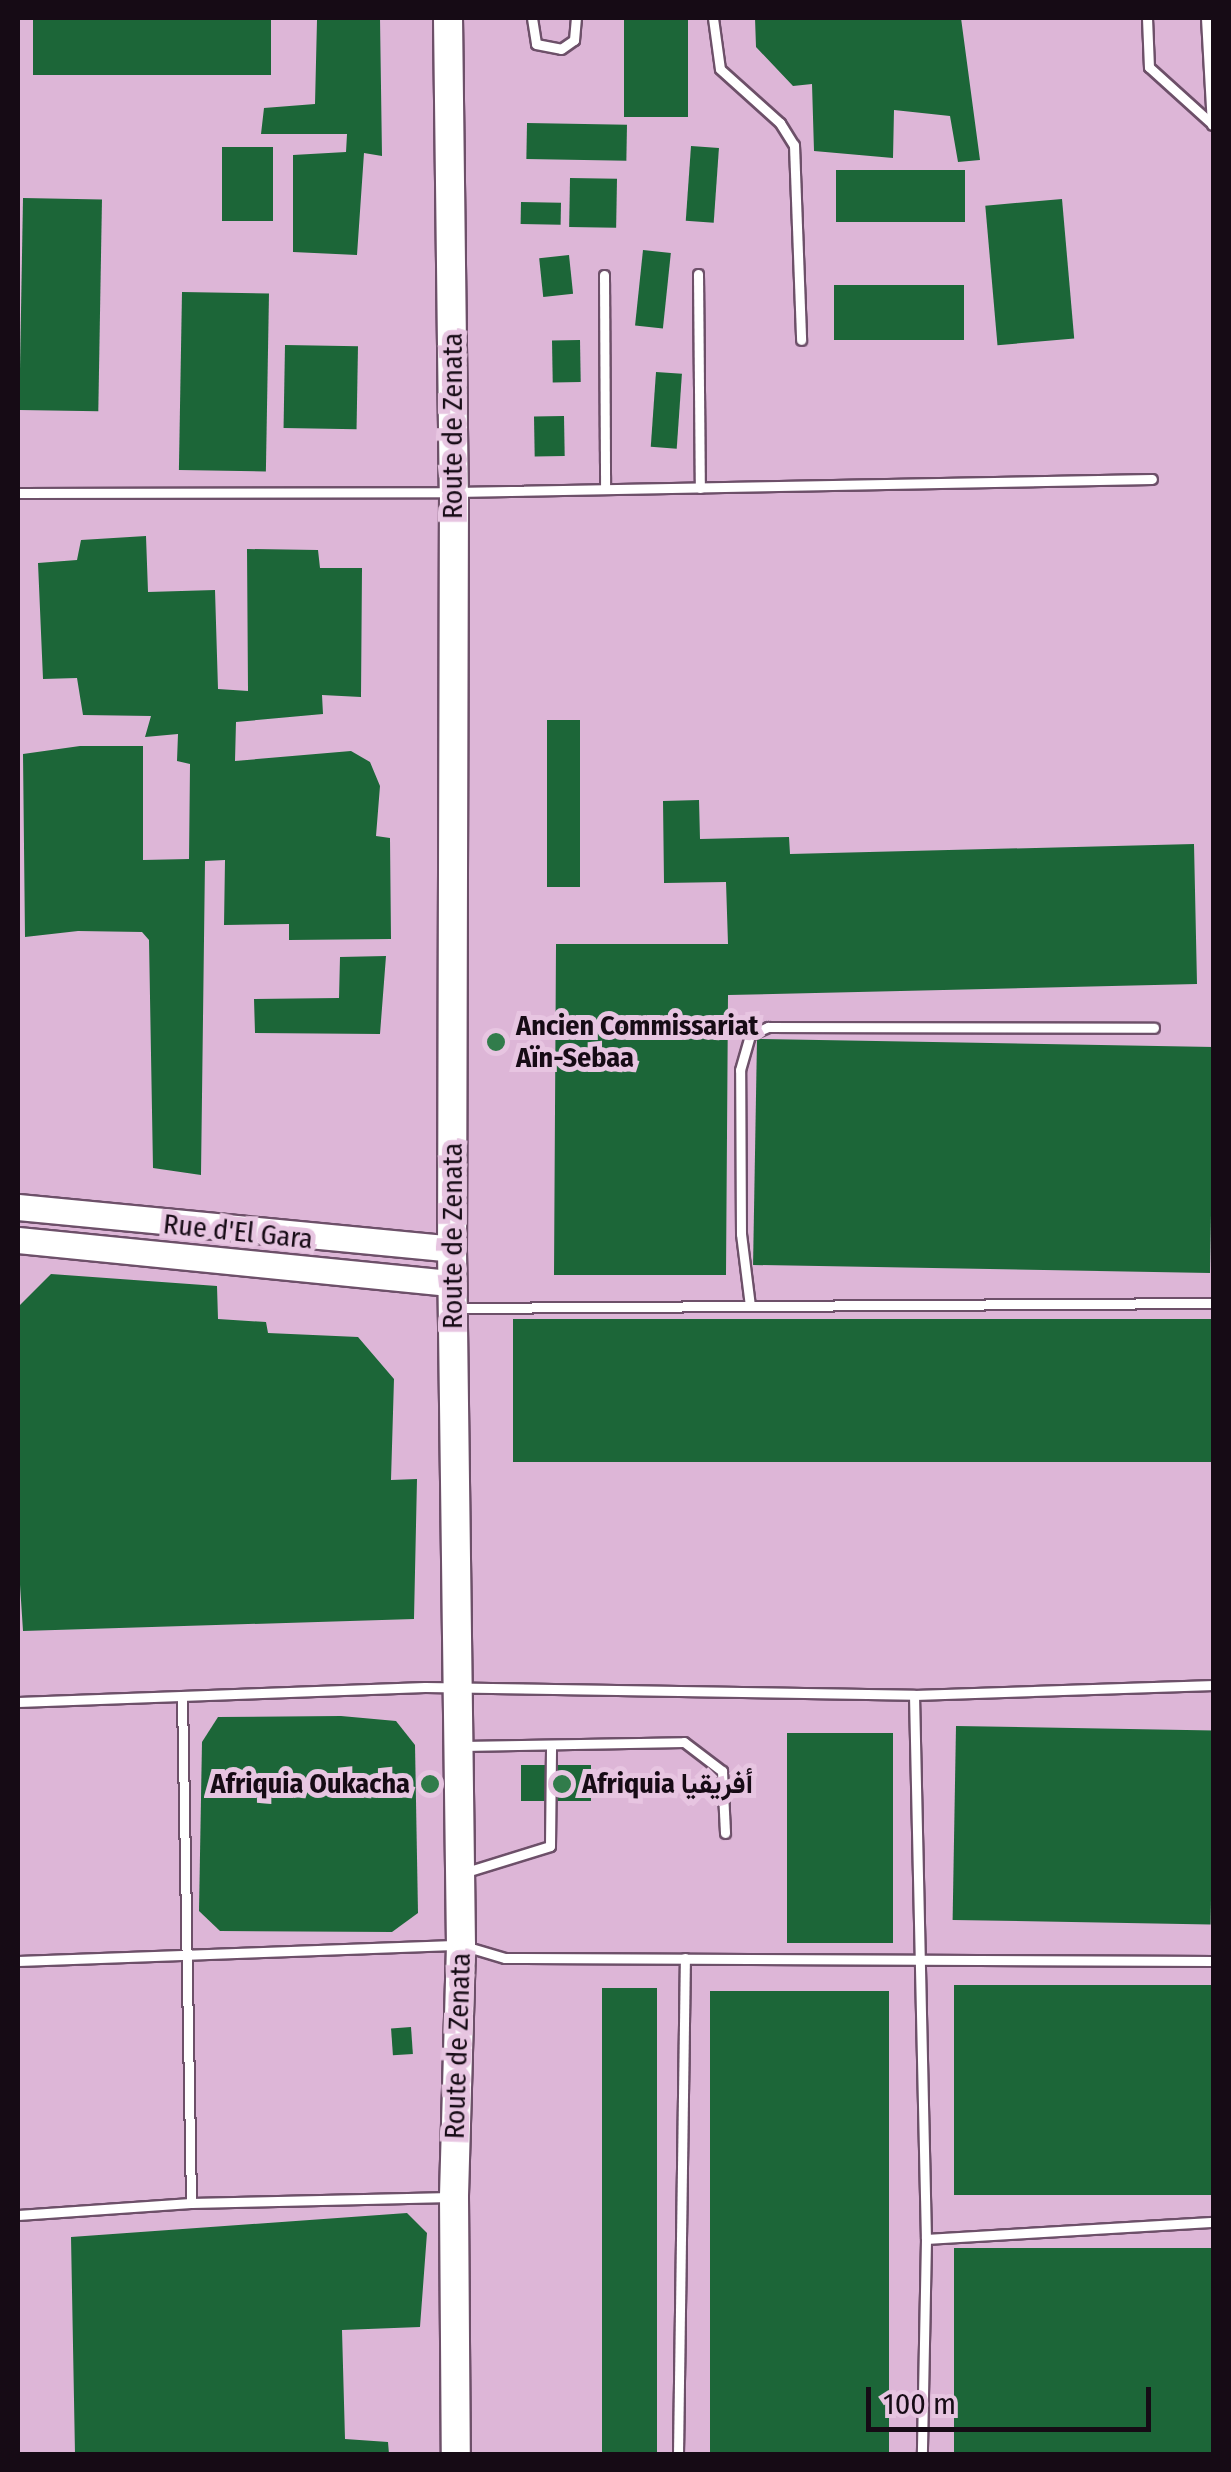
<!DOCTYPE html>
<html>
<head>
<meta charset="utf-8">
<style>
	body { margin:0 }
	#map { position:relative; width:1231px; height:2472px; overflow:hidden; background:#e7c5e1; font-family:"Fira Sans Condensed",Vazirmatn,sans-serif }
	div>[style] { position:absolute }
	.built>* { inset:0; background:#ddb6d7; transform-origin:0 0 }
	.building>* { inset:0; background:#1c6638; transform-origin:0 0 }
	.roads { filter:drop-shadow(2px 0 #6d5069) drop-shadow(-2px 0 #6d5069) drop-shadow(0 2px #6d5069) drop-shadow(0 -2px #6d5069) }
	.lane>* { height:9px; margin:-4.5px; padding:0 4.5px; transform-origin:4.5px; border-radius:4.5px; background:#fff }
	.secondary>* { height:25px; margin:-12.5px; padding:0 12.5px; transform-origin:12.5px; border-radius:12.5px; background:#fff }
	.primary>* { height:28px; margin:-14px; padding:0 14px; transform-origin:14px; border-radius:14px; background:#fff }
	.dots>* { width:28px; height:28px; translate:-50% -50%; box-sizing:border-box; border:5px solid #e7c5e1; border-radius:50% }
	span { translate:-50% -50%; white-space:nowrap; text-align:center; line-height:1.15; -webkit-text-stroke:10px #e7c5e1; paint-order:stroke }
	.street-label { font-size:28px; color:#160b15 }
	.poi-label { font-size:28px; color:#160b15; font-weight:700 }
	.left { translate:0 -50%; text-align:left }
	.right { translate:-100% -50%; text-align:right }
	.frame { position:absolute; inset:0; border:20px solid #160b15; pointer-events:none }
	.scale { position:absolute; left:866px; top:2387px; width:285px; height:45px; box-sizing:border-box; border:5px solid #160b15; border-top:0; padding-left:12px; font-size:30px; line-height:35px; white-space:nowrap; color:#160b15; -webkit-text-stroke:8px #e7c5e1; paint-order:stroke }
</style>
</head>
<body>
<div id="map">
	<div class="built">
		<div style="left:18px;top:18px;width:1195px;height:2436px"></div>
	</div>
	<div class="building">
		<div style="left:33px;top:18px;width:238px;height:57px"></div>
		<div style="clip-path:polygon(380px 18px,382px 156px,364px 153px,357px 255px,293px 252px,293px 155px,346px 152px,347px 134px,261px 134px,264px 108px,315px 104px,317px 20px)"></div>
		<div style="left:624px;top:18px;width:64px;height:99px"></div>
		<div style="clip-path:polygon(755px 18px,961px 18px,980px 160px,958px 162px,950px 116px,894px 110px,893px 158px,814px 151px,812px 84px,793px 86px,756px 47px)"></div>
		<div style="left:527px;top:123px;width:100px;height:36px;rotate:1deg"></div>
		<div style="left:691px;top:146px;width:28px;height:75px;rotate:4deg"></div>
		<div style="left:222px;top:147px;width:51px;height:74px"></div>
		<div style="left:836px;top:170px;width:129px;height:52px"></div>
		<div style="left:570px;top:178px;width:47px;height:49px;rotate:1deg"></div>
		<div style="left:23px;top:198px;width:79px;height:212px;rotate:1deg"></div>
		<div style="left:1062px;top:199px;width:140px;height:77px;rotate:85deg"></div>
		<div style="left:521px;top:202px;width:40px;height:22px;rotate:1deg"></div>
		<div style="left:643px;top:250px;width:28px;height:76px;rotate:6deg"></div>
		<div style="left:569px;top:255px;width:39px;height:30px;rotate:84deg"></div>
		<div style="left:834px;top:285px;width:130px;height:55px"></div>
		<div style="left:182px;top:292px;width:87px;height:178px;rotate:1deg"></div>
		<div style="left:580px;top:340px;width:42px;height:28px;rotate:89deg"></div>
		<div style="left:285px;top:345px;width:73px;height:83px;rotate:1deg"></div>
		<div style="left:656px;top:372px;width:26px;height:75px;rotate:4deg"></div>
		<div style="left:564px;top:416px;width:40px;height:30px;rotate:89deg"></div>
		<div style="clip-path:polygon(146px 536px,148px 592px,215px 590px,218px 689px,248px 691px,247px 549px,318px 550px,320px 568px,362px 568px,361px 697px,322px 695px,323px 714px,236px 722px,235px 761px,351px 751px,370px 762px,380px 786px,376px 836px,390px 838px,391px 939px,289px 940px,289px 924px,224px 925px,225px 860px,205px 861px,201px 1175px,153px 1168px,149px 940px,142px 932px,78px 931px,25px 937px,23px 754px,80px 746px,143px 746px,143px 860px,189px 859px,190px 764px,177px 761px,178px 734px,145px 737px,151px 716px,83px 715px,77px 678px,43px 679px,38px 563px,77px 560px,81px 540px)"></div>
		<div style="left:580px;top:720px;width:167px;height:33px;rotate:90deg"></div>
		<div style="clip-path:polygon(699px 800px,700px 839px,789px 837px,790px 854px,1194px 844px,1197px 984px,728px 995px,726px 1275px,554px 1275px,556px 944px,728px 944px,726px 882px,664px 883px,663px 801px)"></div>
		<div style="clip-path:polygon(386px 956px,380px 1034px,255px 1033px,254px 999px,339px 998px,340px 957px)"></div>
		<div style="left:757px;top:1039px;width:457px;height:226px;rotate:1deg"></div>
		<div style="clip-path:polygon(51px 1274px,217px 1286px,218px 1319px,266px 1322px,268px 1333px,358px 1337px,394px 1379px,391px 1480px,417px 1479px,414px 1619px,23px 1631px,18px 1554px,18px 1307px)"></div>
		<div style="left:513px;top:1319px;width:701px;height:143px"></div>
		<div style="clip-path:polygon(341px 1716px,396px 1721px,415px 1745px,418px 1913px,392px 1932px,220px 1931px,199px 1911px,202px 1742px,218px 1717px)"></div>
		<div style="left:956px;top:1726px;width:258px;height:194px;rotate:1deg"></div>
		<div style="left:787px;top:1733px;width:106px;height:210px"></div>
		<div style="left:591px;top:1765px;width:36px;height:70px;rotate:90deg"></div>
		<div style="left:954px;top:1985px;width:260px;height:210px"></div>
		<div style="left:602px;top:1988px;width:55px;height:466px"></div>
		<div style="left:889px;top:1991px;width:463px;height:179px;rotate:90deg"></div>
		<div style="left:411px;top:2027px;width:27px;height:20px;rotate:86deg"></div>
		<div style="clip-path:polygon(407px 2213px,427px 2233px,420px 2327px,342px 2330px,345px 2439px,388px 2442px,389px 2454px,75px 2454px,71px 2237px)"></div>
		<div style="left:1214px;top:2248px;width:206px;height:260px;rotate:90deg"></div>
	</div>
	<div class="roads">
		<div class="lane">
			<div style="left:532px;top:18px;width:26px;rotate:81deg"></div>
			<div style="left:536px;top:44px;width:25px;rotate:11deg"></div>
			<div style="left:561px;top:49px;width:16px;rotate:-35deg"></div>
			<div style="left:574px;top:40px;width:22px;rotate:-85deg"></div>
			<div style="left:713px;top:18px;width:51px;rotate:82.2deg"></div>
			<div style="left:720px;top:69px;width:81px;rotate:42deg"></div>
			<div style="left:780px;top:123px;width:26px;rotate:58deg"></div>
			<div style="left:794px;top:145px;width:195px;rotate:87.9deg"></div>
			<div style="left:1147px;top:18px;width:49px;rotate:87.7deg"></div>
			<div style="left:1149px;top:67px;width:85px;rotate:42.1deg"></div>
			<div style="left:1206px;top:18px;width:107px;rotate:86.8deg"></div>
			<div style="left:698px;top:274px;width:214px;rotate:89.5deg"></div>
			<div style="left:604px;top:275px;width:214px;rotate:89.7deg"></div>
			<div style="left:18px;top:493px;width:436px;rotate:-0.1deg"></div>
			<div style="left:454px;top:492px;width:698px;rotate:-1.07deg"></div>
			<div style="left:750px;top:1306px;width:73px;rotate:-97.1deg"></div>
			<div style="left:741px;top:1234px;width:164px;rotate:-90.3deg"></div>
			<div style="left:740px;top:1070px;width:36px;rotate:-74deg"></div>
			<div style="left:750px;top:1035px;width:20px;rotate:-24deg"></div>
			<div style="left:768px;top:1027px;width:386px;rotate:0.1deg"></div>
			<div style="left:458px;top:1308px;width:752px;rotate:-0.38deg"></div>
			<div style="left:914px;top:1695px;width:544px;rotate:88.74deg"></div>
			<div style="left:926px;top:2239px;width:215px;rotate:91.1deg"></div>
			<div style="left:182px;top:1696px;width:507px;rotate:88.98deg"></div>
			<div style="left:18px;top:1702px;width:407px;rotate:-2.1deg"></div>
			<div style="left:425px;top:1687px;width:489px;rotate:0.9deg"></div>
			<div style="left:914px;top:1695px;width:300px;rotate:-1.9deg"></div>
			<div style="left:462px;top:1746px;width:222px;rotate:-1deg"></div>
			<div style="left:684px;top:1742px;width:48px;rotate:37.3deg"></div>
			<div style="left:722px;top:1771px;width:62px;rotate:87.2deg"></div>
			<div style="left:463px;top:1873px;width:91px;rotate:-17.2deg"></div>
			<div style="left:550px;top:1846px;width:101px;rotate:-89.4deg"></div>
			<div style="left:18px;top:1961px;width:443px;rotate:-2.1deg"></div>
			<div style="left:461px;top:1945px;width:46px;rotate:16.5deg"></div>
			<div style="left:505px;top:1958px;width:709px;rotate:0.24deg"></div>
			<div style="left:18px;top:2215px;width:173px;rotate:-4deg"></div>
			<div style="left:191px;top:2203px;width:260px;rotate:-1.3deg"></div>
			<div style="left:926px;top:2239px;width:289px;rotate:-3.4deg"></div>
			<div style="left:678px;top:2454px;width:496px;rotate:-89.2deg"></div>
		</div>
		<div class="secondary">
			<div style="left:18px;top:1207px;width:436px;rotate:5.5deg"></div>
			<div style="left:18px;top:1240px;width:436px;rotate:5.7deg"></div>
		</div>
		<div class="primary">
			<div style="left:448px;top:18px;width:474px;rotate:89.3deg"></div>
			<div style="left:454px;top:492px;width:757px;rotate:90.15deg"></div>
			<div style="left:452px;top:1249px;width:696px;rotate:89.26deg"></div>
			<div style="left:461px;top:1945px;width:252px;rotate:91.6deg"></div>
			<div style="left:454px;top:2197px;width:257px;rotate:89.6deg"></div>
		</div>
	</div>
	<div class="dots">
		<div style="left:496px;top:1042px;background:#317c4b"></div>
		<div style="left:430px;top:1784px;background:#317c4b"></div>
		<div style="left:562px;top:1784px;background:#317c4b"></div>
	</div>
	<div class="street-label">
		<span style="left:453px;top:426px;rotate:-90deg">Route de Zenata</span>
		<span style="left:238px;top:1232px;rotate:6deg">Rue d'El Gara</span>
		<span style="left:453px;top:1236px;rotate:-90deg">Route de Zenata</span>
		<span style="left:458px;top:2046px;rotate:-88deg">Route de Zenata</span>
	</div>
	<div class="poi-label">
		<span class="left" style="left:516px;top:1042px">Ancien Commissariat<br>Aïn-Sebaa</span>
		<span class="right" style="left:410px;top:1784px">Afriquia Oukacha</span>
		<span class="left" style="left:582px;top:1784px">Afriquia أفريقيا</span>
	</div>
	<div class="frame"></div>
	<div class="scale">100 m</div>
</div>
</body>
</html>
